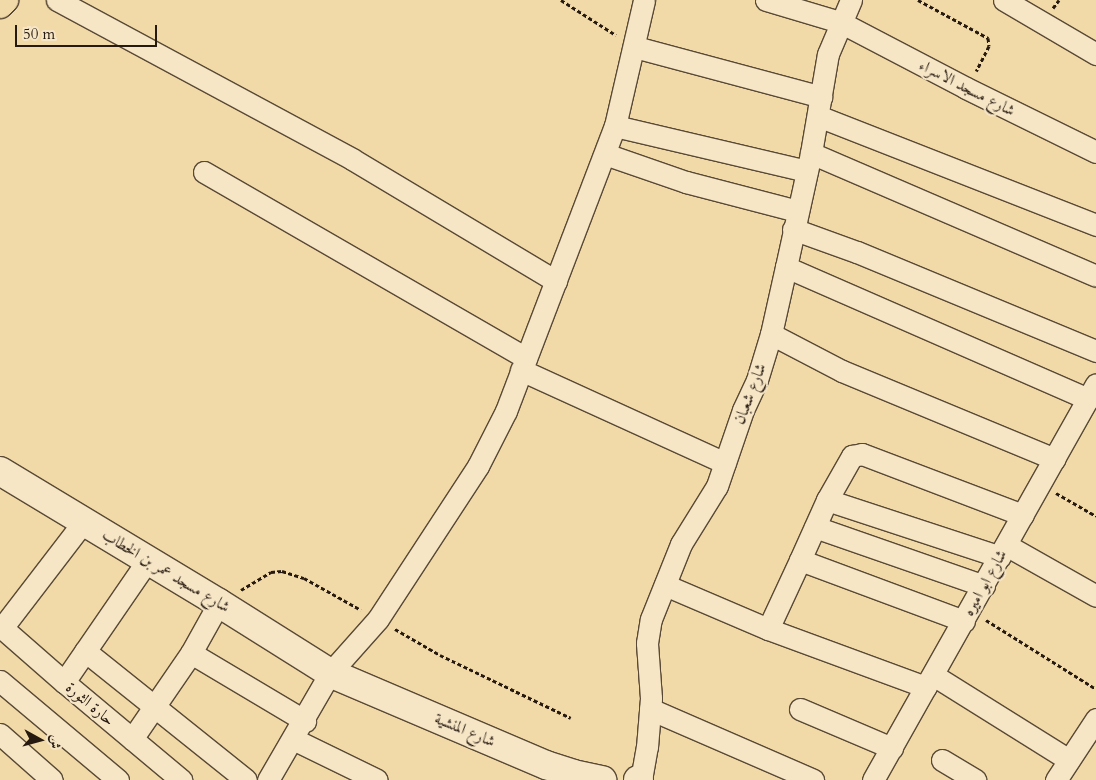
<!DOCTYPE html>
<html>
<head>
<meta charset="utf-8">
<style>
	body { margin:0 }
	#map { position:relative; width:1096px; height:780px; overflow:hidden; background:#f1d9a8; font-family:Cardo,Amiri,serif }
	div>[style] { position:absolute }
	.path>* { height:3px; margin-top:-1.5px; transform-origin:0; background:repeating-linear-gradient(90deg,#26190f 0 4px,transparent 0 6.5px) }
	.roads { filter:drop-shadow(1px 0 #594935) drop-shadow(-1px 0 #594935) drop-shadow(0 1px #594935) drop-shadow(0 -1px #594935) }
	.street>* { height:21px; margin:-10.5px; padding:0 10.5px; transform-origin:10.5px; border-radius:10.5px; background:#f6e6c6 }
	.secondary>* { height:28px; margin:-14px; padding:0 14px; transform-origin:14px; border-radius:14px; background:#f6e6c6 }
	.highway>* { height:28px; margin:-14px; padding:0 14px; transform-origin:14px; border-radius:14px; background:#f1d9a8 }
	span { translate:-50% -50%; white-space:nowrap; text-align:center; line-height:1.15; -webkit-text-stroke:4.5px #f6e6c6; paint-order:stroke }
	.street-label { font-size:16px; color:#26190f }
	.north { position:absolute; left:15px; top:715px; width:50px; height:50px; -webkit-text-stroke:4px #f6e6c6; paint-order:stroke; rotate:97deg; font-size:14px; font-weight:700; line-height:20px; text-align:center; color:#26190f }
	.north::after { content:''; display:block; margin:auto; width:18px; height:22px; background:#26190f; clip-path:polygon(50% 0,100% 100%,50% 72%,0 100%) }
	.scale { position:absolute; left:15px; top:25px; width:142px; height:22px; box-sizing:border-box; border:2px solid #26190f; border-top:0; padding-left:6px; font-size:15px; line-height:18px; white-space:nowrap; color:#26190f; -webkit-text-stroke:4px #f6e6c6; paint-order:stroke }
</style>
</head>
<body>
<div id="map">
	<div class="path">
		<div style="left:561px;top:0;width:65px;rotate:32.5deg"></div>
		<div style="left:918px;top:0;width:80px;rotate:28.5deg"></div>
		<div style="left:988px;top:38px;width:8px;rotate:83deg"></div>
		<div style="left:989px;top:46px;width:28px;rotate:117deg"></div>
		<div style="left:1053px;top:8px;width:10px;rotate:-53deg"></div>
		<div style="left:1056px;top:493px;width:46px;rotate:29.9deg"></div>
		<div style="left:241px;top:590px;width:35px;rotate:-31deg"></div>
		<div style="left:271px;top:572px;width:11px;rotate:-5deg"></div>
		<div style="left:282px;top:571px;width:23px;rotate:18deg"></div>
		<div style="left:304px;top:578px;width:65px;rotate:29.3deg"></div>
		<div style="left:986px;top:620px;width:130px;rotate:32.1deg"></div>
		<div style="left:395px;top:629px;width:52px;rotate:30deg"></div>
		<div style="left:440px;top:655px;width:145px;rotate:25.7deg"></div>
	</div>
	<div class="roads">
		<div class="street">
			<div style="left:57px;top:0;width:335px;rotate:28.3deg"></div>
			<div style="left:352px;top:159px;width:238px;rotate:30.9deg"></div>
			<div style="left:766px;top:0;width:77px;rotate:16.6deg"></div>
			<div style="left:840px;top:22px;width:142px;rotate:27.6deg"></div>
			<div style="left:966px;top:88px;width:145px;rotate:26.2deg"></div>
			<div style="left:1004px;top:0;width:107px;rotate:30.4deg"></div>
			<div style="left:635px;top:47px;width:193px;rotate:15deg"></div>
			<div style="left:818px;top:116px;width:299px;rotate:21.4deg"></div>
			<div style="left:615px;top:126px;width:197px;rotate:13.2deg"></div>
			<div style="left:811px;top:153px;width:310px;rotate:23.3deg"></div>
			<div style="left:605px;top:154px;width:86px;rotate:19.1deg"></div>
			<div style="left:686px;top:182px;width:115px;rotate:14.6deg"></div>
			<div style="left:204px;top:172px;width:372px;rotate:30deg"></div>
			<div style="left:793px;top:229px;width:68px;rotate:19.8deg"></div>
			<div style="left:857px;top:252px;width:259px;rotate:22.5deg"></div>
			<div style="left:786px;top:267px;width:330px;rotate:23.6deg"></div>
			<div style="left:771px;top:334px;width:80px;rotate:27.5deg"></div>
			<div style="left:842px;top:371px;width:230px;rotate:22.5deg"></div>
			<div style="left:521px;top:370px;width:224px;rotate:24.5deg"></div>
			<div style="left:827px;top:500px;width:182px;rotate:18.2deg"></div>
			<div style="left:815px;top:527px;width:179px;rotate:19.2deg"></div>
			<div style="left:1006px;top:545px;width:103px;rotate:29.5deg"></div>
			<div style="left:665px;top:585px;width:112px;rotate:23.1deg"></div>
			<div style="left:768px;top:629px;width:168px;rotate:20.2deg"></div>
			<div style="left:964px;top:621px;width:175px;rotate:-159.6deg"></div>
			<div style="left:800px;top:560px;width:66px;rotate:-65.8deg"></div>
			<div style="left:827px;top:500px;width:51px;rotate:-60.4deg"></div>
			<div style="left:852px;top:456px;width:10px;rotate:-11deg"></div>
			<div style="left:862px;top:454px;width:172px;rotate:20.8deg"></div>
			<div style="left:0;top:626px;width:85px;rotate:41.2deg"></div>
			<div style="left:64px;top:682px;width:153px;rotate:39.9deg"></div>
			<div style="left:2px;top:628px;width:135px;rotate:-52.5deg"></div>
			<div style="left:768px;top:629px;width:76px;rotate:-65.1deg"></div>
			<div style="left:85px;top:651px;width:206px;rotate:38.7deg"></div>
			<div style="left:191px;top:653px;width:133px;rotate:30.8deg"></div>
			<div style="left:933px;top:675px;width:160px;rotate:32deg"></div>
			<div style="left:0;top:681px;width:154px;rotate:40deg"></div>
			<div style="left:64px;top:682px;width:148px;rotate:-55.5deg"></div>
			<div style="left:650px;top:709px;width:178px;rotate:23.5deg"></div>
			<div style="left:800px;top:709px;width:100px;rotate:23deg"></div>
			<div style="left:0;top:734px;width:69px;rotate:41.5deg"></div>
			<div style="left:132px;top:739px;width:104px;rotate:-55.5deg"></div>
			<div style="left:191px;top:653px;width:57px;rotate:-60.8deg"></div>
			<div style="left:293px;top:739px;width:93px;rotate:26deg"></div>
			<div style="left:942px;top:760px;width:39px;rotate:31deg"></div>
			<div style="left:268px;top:780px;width:124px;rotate:-59.9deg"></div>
			<div style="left:330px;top:673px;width:72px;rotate:-48.4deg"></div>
			<div style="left:378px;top:619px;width:183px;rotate:-56.8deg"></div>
			<div style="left:478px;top:466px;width:62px;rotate:-63deg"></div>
			<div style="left:506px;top:411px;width:305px;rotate:-69.1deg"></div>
			<div style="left:615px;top:126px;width:129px;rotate:-77deg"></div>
			<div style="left:641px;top:780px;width:34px;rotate:-80deg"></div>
			<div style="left:647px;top:747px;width:49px;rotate:-85.3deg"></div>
			<div style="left:651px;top:698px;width:55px;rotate:-94.2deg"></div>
			<div style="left:647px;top:643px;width:24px;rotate:-81deg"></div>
			<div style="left:651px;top:619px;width:81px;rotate:-68.2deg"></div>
			<div style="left:681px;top:544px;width:68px;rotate:-58.2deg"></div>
			<div style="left:717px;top:486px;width:80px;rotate:-71.1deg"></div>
			<div style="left:743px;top:410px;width:33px;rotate:-65deg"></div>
			<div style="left:757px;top:380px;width:48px;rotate:-73.1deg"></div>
			<div style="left:771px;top:334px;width:69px;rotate:-77.4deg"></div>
			<div style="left:786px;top:267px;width:117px;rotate:-77.6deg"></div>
			<div style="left:811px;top:153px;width:100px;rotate:-80.3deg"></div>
			<div style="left:828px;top:54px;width:59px;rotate:-66.9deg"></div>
			<div style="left:873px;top:780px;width:454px;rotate:-60.6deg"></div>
			<div style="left:1056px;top:780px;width:73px;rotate:-56.7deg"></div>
		</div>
		<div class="secondary">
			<div style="left:0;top:471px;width:256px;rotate:31.1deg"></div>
			<div style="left:219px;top:603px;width:131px;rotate:32.2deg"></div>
			<div style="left:330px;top:673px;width:235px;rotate:23.1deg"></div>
			<div style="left:546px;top:765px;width:28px;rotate:18deg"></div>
			<div style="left:573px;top:774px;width:30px;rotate:12deg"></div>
			<div style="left:638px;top:780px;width:1px"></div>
		</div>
		<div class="highway">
			<div style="left:0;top:4px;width:6px;rotate:-45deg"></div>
		</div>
	</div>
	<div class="street-label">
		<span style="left:967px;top:88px;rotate:27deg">شارع مسجد الاسراء</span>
		<span style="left:750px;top:394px;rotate:-69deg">شارع شعبان</span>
		<span style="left:166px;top:571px;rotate:31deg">شارع مسجد عمر بن الخطاب</span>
		<span style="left:985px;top:583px;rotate:-61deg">شارع ابو اميره</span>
		<span style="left:90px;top:704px;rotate:40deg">حارة الثورة</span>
		<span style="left:465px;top:730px;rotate:23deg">شارع المنشية</span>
	</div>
	<div class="north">ش</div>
	<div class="scale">50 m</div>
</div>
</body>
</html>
